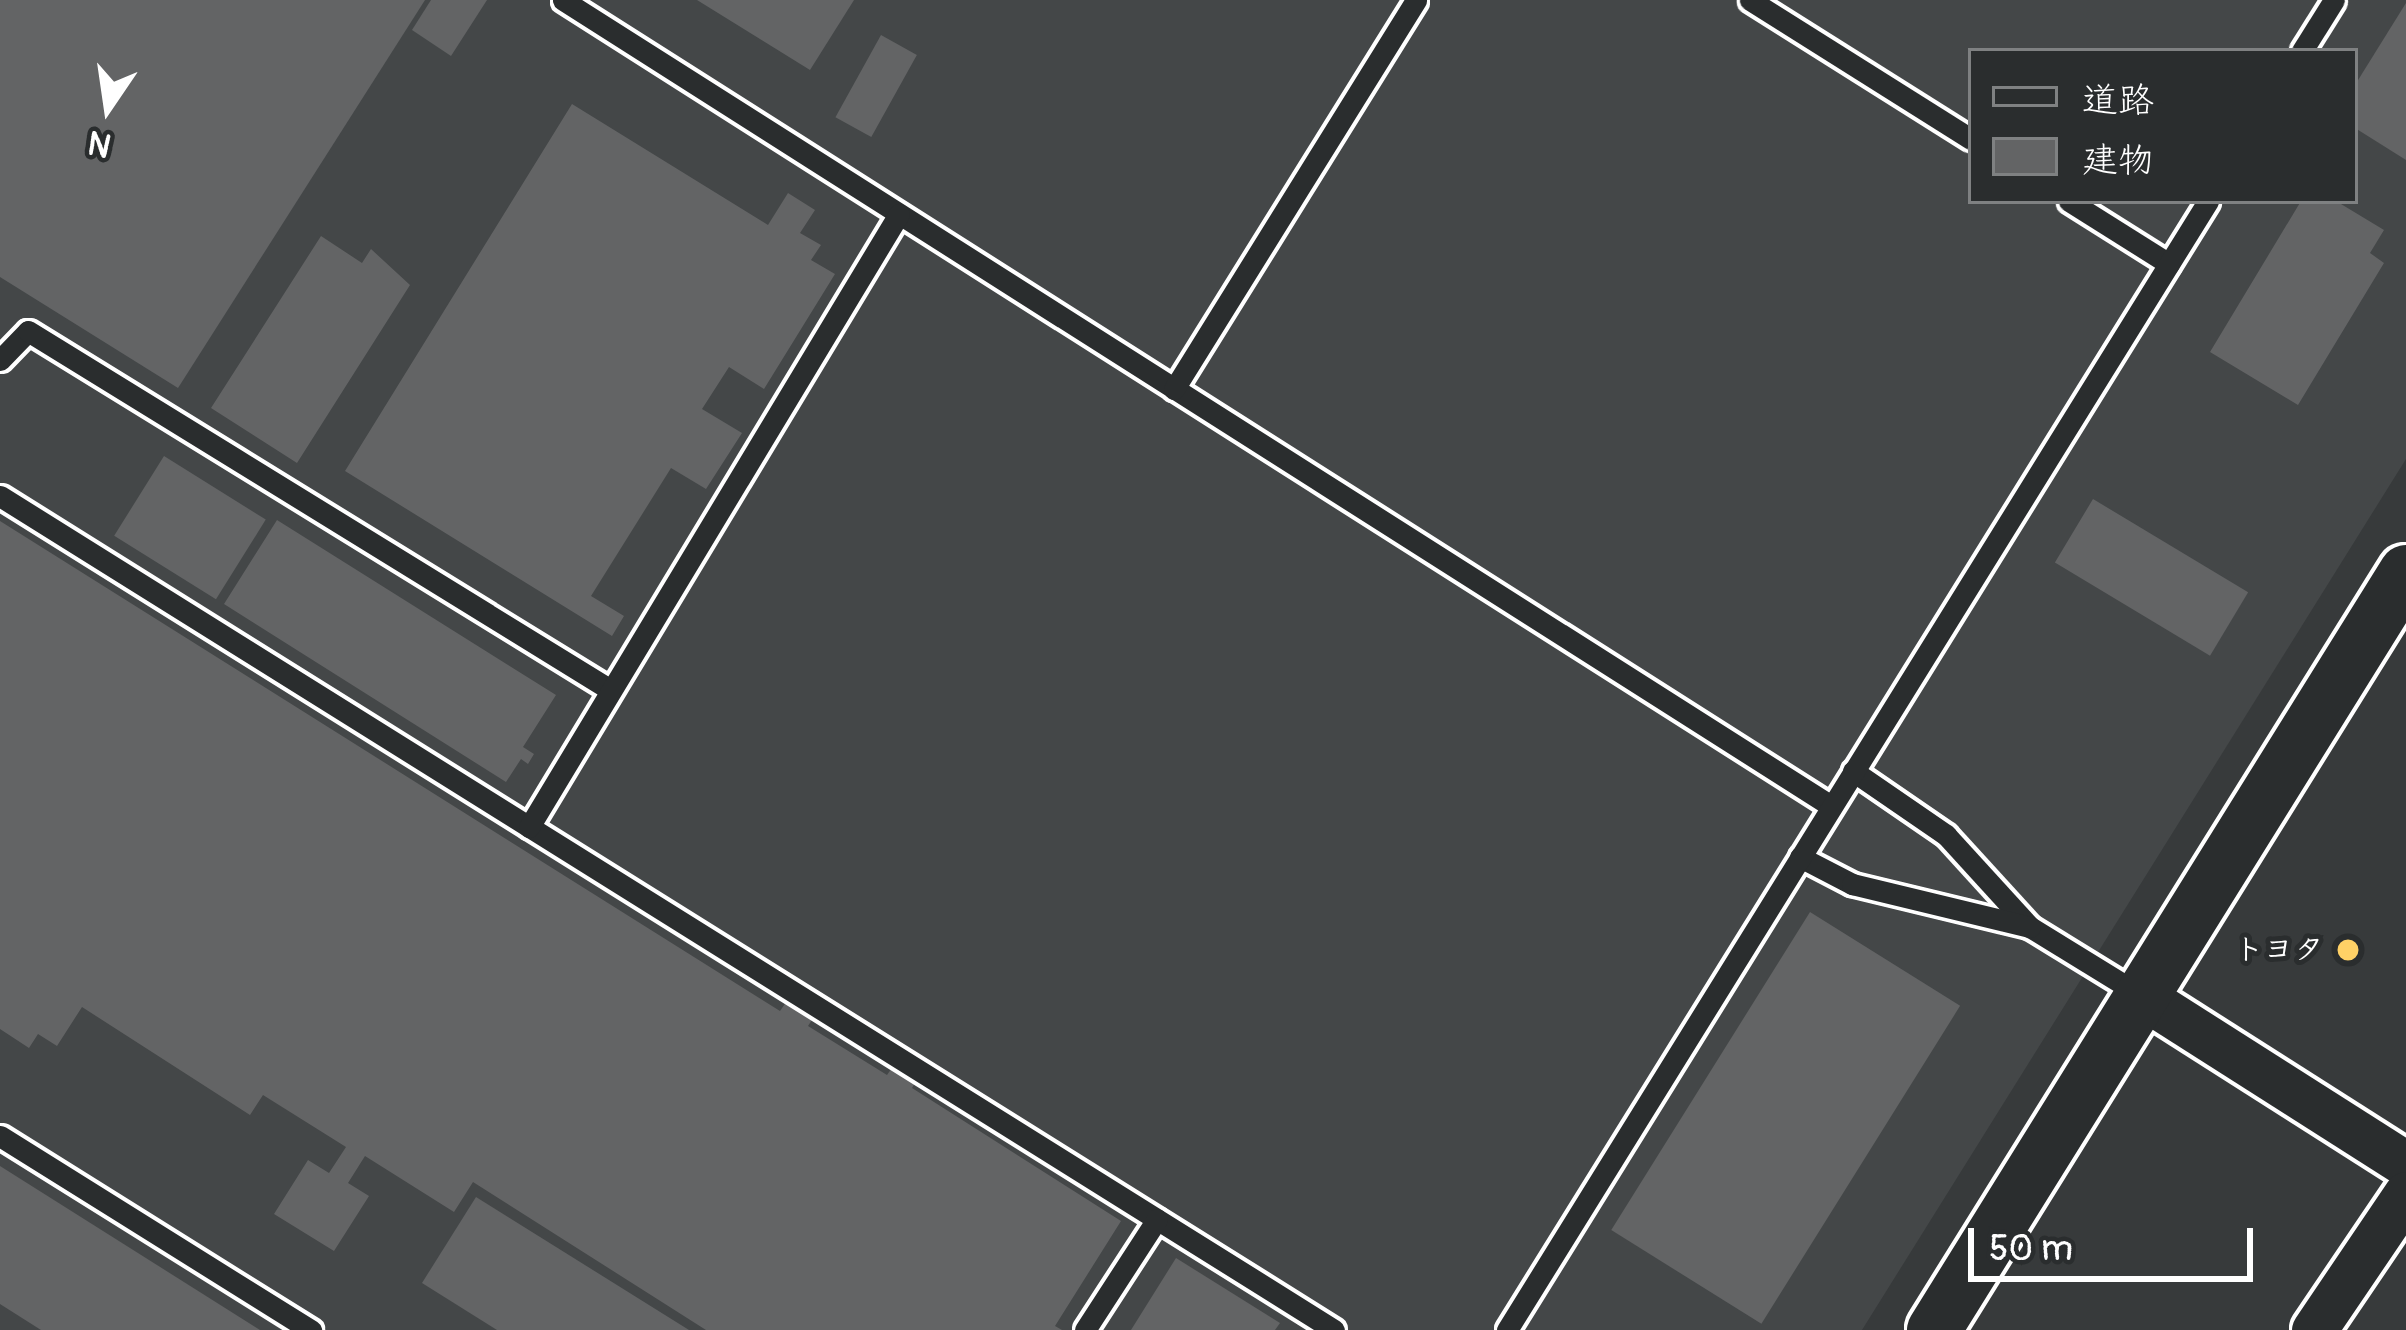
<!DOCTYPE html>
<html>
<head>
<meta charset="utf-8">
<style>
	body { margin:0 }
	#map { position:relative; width:2406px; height:1330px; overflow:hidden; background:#373a3b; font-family:Pangolin,"Klee One",sans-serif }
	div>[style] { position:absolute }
	.built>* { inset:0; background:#444748 }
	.building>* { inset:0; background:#636465; transform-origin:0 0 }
	.roads { filter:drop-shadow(3px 0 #fff) drop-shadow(-3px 0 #fff) drop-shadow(0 3px #fff) drop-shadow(0 -3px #fff) }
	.service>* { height:21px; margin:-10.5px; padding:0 10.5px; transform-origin:10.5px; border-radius:10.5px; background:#2a2d2e }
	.minor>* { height:45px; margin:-22.5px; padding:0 22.5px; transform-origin:22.5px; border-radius:22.5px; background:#2a2d2e }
	.tertiary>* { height:54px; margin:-27px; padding:0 27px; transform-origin:27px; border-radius:27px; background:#2a2d2e }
	.dots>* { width:33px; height:33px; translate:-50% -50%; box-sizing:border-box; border:6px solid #2a2d2e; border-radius:50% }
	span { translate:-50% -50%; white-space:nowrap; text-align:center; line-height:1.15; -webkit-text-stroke:10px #2a2d2e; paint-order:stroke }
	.poi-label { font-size:30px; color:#fff; font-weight:700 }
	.right { translate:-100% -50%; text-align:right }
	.legend { position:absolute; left:1968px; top:48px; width:390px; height:156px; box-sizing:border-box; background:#2a2d2e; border:3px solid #7f8182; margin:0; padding:15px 21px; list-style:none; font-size:36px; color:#fff }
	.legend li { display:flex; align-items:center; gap:24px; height:60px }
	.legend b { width:60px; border:3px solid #7f8182 }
	.north { position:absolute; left:48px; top:48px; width:120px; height:120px; -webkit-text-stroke:9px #2a2d2e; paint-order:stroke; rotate:193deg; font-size:33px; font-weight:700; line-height:48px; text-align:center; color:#fff }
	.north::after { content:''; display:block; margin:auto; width:42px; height:54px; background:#fff; clip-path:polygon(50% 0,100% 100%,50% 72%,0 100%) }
	.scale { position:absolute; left:1968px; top:1228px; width:285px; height:54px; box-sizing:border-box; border:6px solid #fff; border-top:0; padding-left:15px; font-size:36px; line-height:42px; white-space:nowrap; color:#fff; -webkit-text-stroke:9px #2a2d2e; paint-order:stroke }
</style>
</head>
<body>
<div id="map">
	<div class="built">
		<div style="clip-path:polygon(evenodd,0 0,2406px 0,2406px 459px,1862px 1330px,0 1330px,0 0,1971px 51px,2355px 51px,2355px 201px,1971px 201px,1971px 51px)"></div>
	</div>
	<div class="building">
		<div style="clip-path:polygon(0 0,425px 0,178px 388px,0 277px)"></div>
		<div style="clip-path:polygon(431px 0,487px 0,451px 56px,412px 30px)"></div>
		<div style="clip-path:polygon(697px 0,854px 0,810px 70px)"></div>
		<div style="clip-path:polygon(2406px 3px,2406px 160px,2355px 128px,2355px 85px)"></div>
		<div style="left:881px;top:35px;width:41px;height:94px;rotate:29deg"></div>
		<div style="clip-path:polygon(572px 104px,768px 225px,788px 193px,815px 210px,800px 233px,821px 245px,811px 260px,835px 274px,764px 389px,729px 367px,702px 409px,742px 433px,706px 489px,671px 468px,591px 596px,624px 616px,612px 636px,345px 471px)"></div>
		<div style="clip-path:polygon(2301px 201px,2336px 201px,2384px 230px,2370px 253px,2384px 263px,2298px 405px,2210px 352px)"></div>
		<div style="clip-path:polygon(321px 236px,362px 263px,371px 249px,410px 285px,297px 463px,211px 408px)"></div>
		<div style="left:164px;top:456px;width:120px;height:94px;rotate:32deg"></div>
		<div style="left:2093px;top:499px;width:181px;height:74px;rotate:31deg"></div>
		<div style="clip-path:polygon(277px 520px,556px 695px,523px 747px,534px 754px,528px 764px,521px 759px,506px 782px,224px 604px)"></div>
		<div style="clip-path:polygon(0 521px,780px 1011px,793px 992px,819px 1009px,808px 1026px,887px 1075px,896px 1062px,919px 1076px,912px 1088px,1121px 1221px,1055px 1326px,1062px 1330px,706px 1330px,473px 1182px,454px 1212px,365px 1156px,348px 1183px,369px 1196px,334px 1251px,274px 1214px,308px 1160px,329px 1173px,346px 1147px,263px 1095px,250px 1115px,82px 1007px,57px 1046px,38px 1034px,29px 1048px,0 1029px)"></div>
		<div style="left:1810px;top:912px;width:177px;height:375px;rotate:32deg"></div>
		<div style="clip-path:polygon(0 1166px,260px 1330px,41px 1330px,0 1304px)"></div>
		<div style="clip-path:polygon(476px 1197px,689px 1330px,497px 1330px,422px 1283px)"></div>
		<div style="clip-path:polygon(1176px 1258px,1280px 1323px,1275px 1330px,1131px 1330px)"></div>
	</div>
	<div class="roads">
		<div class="service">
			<div style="left:563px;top:0;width:1502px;rotate:32.44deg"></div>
			<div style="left:1750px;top:0;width:261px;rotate:32.2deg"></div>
			<div style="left:2302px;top:51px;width:60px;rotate:-57.9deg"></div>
			<div style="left:2069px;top:201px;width:118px;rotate:32.2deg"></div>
			<div style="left:0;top:360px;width:40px;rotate:-46deg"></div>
			<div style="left:28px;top:331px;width:682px;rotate:31.64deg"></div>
			<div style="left:1174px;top:389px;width:458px;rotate:-58.1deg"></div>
			<div style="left:0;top:496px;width:1573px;rotate:32.01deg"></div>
			<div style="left:1853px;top:771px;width:113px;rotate:34.5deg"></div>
			<div style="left:1946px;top:835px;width:125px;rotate:47.6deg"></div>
			<div style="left:2030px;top:927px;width:132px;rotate:31.6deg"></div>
			<div style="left:529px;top:827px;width:716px;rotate:-58.89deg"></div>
			<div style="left:1800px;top:857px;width:59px;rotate:27.4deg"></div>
			<div style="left:1852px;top:884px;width:183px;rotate:13.6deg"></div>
			<div style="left:0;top:1136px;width:367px;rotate:32deg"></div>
			<div style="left:1085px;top:1330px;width:132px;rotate:-57deg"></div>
			<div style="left:1507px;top:1330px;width:1329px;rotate:-58.16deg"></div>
		</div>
		<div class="minor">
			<div style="left:2142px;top:996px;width:313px;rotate:32.5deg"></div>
			<div style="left:2314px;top:1330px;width:164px;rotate:-55.9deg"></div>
		</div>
		<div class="tertiary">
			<div style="left:1934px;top:1330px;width:893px;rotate:-58.09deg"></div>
		</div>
	</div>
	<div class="dots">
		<div style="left:2348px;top:950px;background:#ffd166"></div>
	</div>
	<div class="poi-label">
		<span class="right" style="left:2324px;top:950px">トヨタ</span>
	</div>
	<ul class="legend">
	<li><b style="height:15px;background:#2a2d2e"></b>道路</li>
	<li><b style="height:33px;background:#636465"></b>建物</li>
	</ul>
	<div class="north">N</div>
	<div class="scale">50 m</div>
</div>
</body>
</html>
